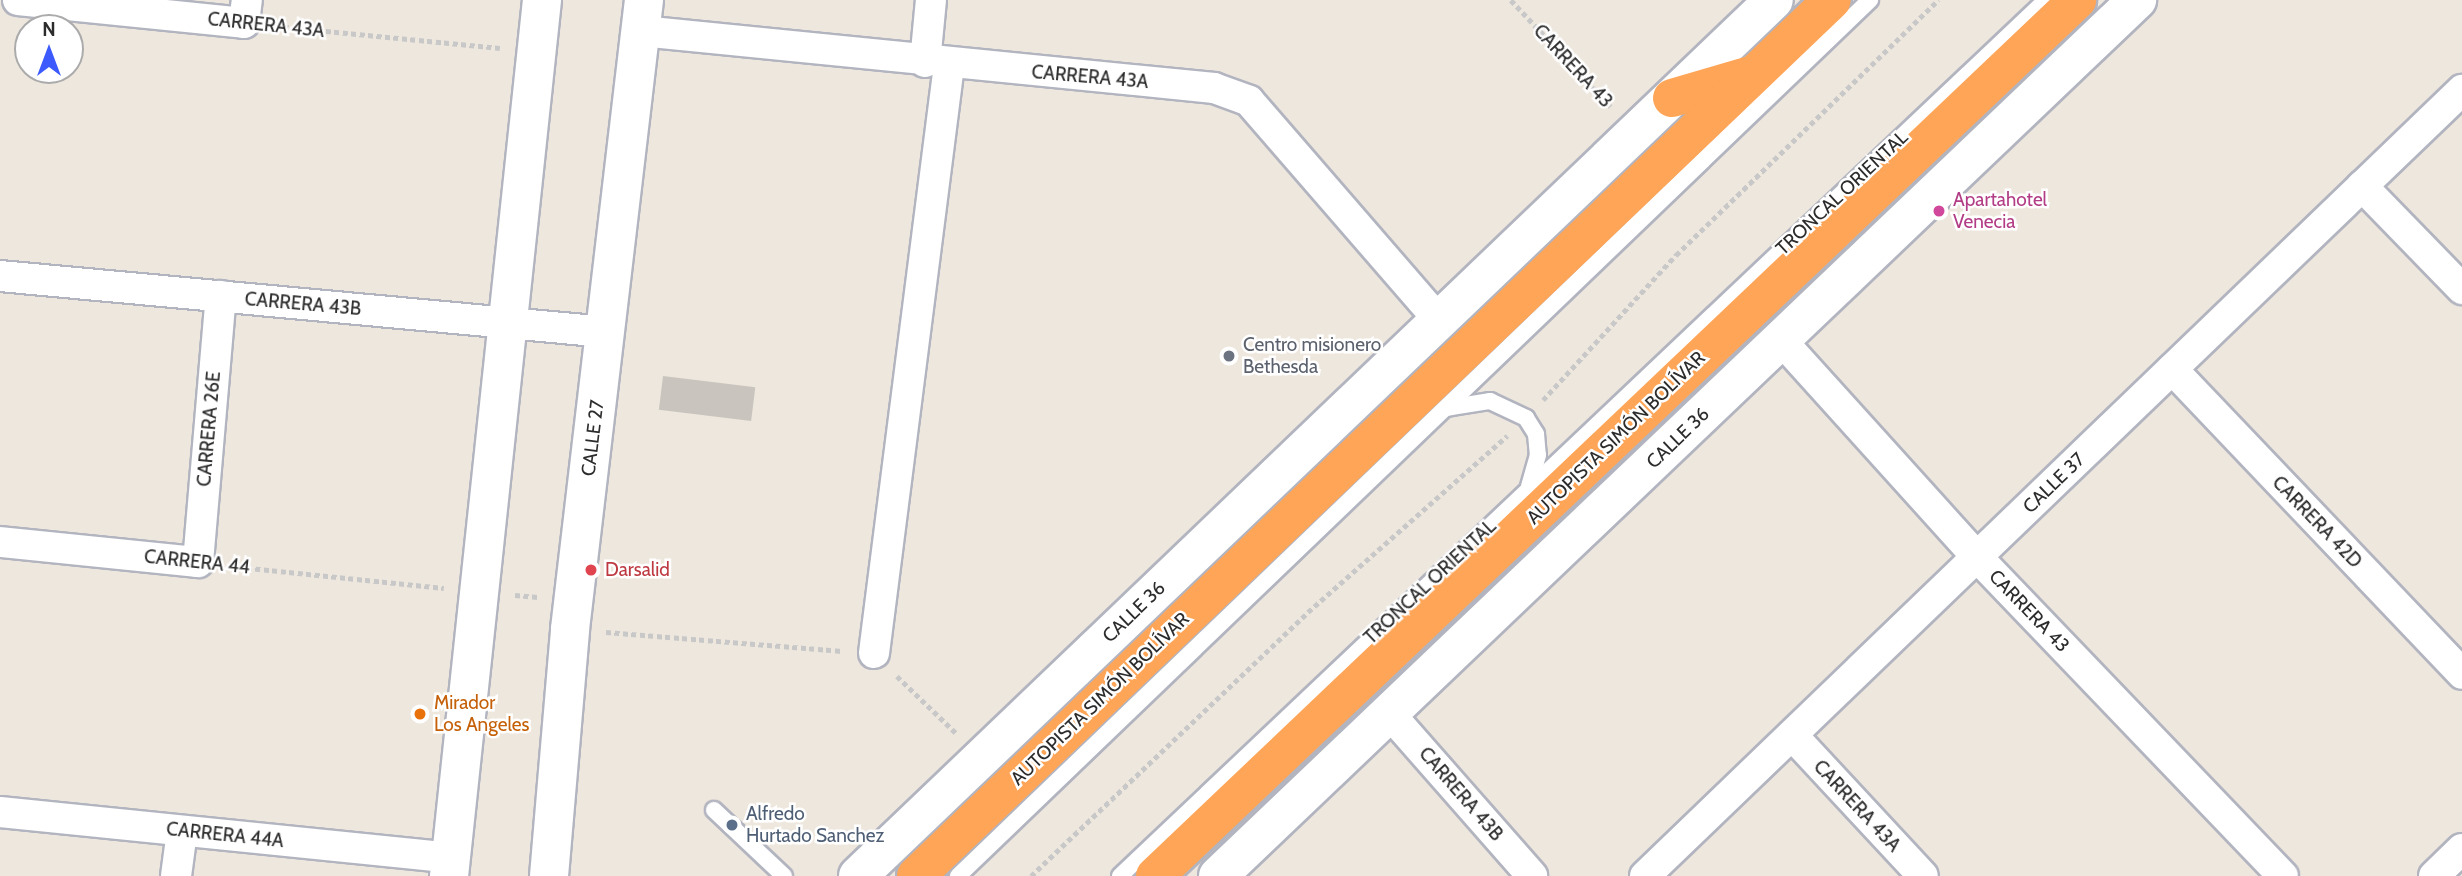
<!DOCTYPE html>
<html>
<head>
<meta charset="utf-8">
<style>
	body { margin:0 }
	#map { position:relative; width:2462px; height:876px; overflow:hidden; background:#eee7de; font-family:Cabin,sans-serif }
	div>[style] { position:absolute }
	.building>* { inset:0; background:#c9c4bd; transform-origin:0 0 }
	.path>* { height:4.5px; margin-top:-2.25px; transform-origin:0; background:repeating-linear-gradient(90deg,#c8c8c8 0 5px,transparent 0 8.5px) }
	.roads { filter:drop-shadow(2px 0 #b2b4bf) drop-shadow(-2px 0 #b2b4bf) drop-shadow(0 2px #b2b4bf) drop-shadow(0 -2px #b2b4bf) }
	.lane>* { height:16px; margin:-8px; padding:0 8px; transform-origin:8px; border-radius:8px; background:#fff }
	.street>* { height:30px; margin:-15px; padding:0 15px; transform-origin:15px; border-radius:15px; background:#fff }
	.secondary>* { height:38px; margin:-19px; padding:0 19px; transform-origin:19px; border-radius:19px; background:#fff }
	.highway>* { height:38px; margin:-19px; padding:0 19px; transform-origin:19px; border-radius:19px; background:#ffa558 }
	.dots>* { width:19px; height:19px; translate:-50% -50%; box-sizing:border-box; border:4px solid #fff; border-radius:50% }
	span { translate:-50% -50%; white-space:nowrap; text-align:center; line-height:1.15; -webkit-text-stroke:5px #fff; paint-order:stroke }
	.street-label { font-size:19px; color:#2c2c2c }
	.hotel-label { font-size:19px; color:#b23c85 }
	.left { translate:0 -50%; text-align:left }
	.worship-label { font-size:19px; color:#5b616d }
	.health-label { font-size:19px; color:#be3a42 }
	.food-label { font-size:19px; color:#c56008 }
	.service-label { font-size:19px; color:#4e5e75 }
	.north { position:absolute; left:14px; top:14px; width:70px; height:70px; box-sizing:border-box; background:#fff; border:2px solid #ababab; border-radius:50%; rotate:0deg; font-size:19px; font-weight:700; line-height:28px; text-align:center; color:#2c2c2c }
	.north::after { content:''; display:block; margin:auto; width:24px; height:32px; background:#3c5afd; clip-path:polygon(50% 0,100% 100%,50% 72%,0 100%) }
</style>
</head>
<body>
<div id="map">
	<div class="building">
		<div style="left:663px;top:376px;width:93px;height:34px;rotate:7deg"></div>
	</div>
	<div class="path">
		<div style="left:1511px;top:0;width:146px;rotate:46.9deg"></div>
		<div style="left:275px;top:26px;width:226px;rotate:5.6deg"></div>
		<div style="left:1543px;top:400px;width:197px;rotate:-47.5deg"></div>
		<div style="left:1676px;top:255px;width:366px;rotate:-44.2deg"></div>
		<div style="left:230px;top:566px;width:215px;rotate:5.9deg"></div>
		<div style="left:515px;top:595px;width:23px;rotate:5deg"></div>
		<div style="left:606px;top:632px;width:237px;rotate:4.6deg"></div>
		<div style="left:897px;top:676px;width:82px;rotate:44deg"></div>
		<div style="left:1031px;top:876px;width:383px;rotate:-43.6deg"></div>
		<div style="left:1308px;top:612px;width:266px;rotate:-41.5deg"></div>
	</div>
	<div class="roads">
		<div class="lane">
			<div style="left:1446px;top:408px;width:45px;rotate:-9deg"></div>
			<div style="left:1490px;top:401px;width:40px;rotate:25deg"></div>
			<div style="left:1526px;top:418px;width:19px;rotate:58deg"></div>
			<div style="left:1536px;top:434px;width:21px;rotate:85deg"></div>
			<div style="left:1538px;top:455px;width:33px;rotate:106deg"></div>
			<div style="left:714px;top:810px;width:96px;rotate:43.3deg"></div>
			<div style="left:958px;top:876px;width:1265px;rotate:-43.85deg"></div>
			<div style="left:1120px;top:876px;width:1275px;rotate:-43.41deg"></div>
		</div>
		<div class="street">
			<div style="left:18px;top:0;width:227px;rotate:5.8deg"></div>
			<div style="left:244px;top:23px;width:23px;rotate:-83deg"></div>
			<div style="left:641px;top:31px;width:576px;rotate:5.68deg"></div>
			<div style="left:1214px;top:88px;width:37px;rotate:20deg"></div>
			<div style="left:1249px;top:101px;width:290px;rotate:49.1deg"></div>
			<div style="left:925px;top:62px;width:62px;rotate:-84.5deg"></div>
			<div style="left:2362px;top:186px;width:144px;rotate:45.8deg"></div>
			<div style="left:0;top:276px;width:609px;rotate:5.28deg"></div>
			<div style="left:1781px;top:340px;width:292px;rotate:47.9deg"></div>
			<div style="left:1977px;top:557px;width:442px;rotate:46.2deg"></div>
			<div style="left:2172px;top:369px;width:421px;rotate:46.4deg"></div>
			<div style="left:0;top:542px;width:199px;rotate:5.8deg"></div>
			<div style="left:198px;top:562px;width:267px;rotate:-85.1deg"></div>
			<div style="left:874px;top:653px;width:593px;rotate:-82.73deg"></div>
			<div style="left:1389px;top:713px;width:217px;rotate:48.7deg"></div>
			<div style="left:1792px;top:735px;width:192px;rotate:47.1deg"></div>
			<div style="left:0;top:812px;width:452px;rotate:5.8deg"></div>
			<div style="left:176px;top:876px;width:45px;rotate:-82.4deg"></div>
			<div style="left:1645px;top:876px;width:1134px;rotate:-43.89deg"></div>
			<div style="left:2434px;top:876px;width:39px;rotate:-44deg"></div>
		</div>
		<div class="secondary">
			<div style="left:449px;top:876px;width:881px;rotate:-83.94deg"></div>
			<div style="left:549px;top:876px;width:248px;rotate:-85.1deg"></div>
			<div style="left:570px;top:629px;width:633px;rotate:-83.29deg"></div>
			<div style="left:858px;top:876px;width:1267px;rotate:-43.72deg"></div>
			<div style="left:1218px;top:876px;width:1270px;rotate:-43.63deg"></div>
		</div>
		<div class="highway">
			<div style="left:1672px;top:98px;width:81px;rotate:-16.4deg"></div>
			<div style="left:916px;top:876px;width:1267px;rotate:-43.72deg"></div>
			<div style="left:1155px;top:876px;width:1272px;rotate:-43.53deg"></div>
		</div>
	</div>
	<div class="dots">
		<div style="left:1939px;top:211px;background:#d1479c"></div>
		<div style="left:1229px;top:356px;background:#6b7280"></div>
		<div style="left:591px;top:570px;background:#e0444e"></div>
		<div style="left:420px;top:714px;background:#e8710a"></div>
		<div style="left:732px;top:825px;background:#5c6f8a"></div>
	</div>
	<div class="street-label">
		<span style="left:266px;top:25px;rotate:6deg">CARRERA 43A</span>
		<span style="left:1573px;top:66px;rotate:47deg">CARRERA 43</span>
		<span style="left:1090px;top:77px;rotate:5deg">CARRERA 43A</span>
		<span style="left:1842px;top:193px;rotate:-43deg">TRONCAL ORIENTAL</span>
		<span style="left:303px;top:304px;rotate:5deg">CARRERA 43B</span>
		<span style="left:209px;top:429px;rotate:-85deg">CARRERA 26E</span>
		<span style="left:593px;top:438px;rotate:-83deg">CALLE 27</span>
		<span style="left:1616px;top:438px;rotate:-44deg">AUTOPISTA SIMÓN BOLÍVAR</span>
		<span style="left:1678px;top:438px;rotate:-44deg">CALLE 36</span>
		<span style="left:2054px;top:483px;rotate:-44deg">CALLE 37</span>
		<span style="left:2317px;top:522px;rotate:46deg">CARRERA 42D</span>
		<span style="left:197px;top:562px;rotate:6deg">CARRERA 44</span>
		<span style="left:1430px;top:582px;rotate:-43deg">TRONCAL ORIENTAL</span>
		<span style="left:2029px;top:611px;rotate:46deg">CARRERA 43</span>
		<span style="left:1134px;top:612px;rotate:-44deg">CALLE 36</span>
		<span style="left:1100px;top:699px;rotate:-44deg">AUTOPISTA SIMÓN BOLÍVAR</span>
		<span style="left:1461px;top:794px;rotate:49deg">CARRERA 43B</span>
		<span style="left:1857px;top:806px;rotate:47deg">CARRERA 43A</span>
		<span style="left:225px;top:835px;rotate:6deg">CARRERA 44A</span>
	</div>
	<div class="hotel-label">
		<span class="left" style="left:1953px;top:211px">Apartahotel<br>Venecia</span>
	</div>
	<div class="worship-label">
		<span class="left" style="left:1243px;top:356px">Centro misionero<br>Bethesda</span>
	</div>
	<div class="health-label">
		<span class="left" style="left:605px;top:570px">Darsalid</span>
	</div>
	<div class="food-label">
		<span class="left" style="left:434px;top:714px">Mirador<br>Los Angeles</span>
	</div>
	<div class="service-label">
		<span class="left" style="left:746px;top:825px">Alfredo<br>Hurtado Sanchez</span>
	</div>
	<div class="north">N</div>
</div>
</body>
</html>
